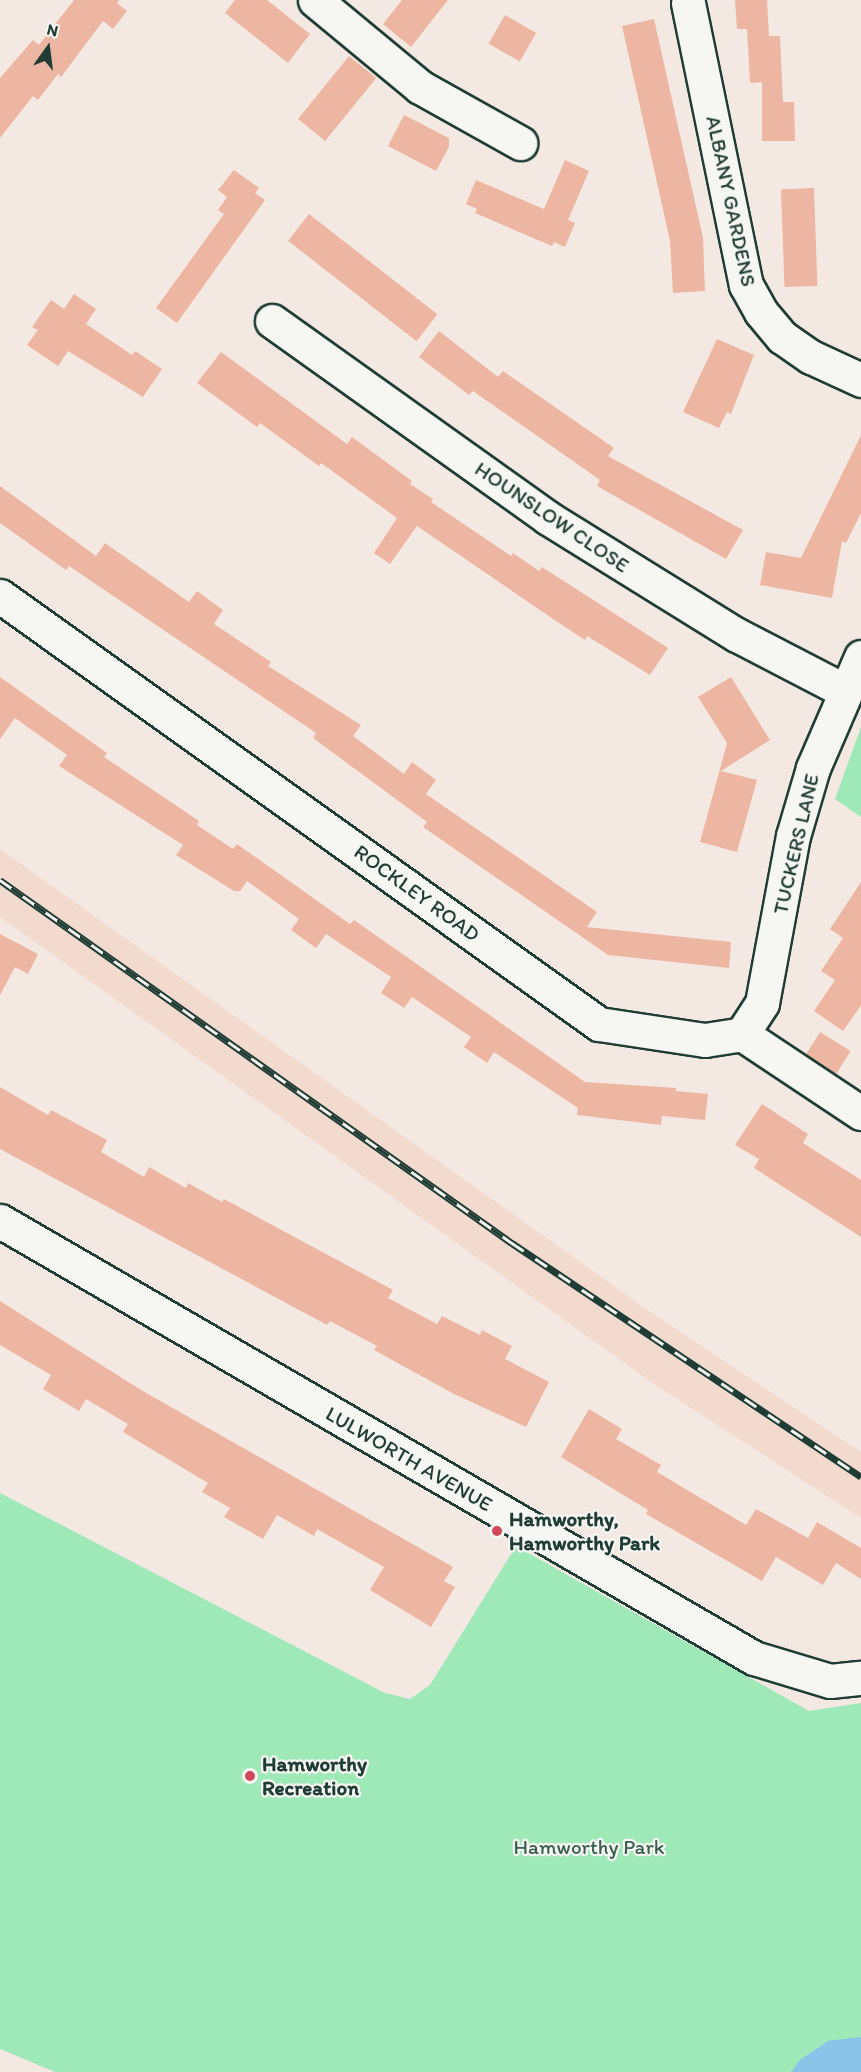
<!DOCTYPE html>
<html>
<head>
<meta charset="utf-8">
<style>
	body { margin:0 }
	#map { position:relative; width:861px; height:2072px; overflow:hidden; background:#f4e9e2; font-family:Itim,sans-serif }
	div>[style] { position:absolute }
	.built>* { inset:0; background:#f2dacf }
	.green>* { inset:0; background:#9fe8b8 }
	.water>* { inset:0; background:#8ac5e9 }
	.building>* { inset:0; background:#edb6a2; transform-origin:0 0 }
	.roads { filter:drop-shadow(2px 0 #1f3d34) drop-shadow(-2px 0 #1f3d34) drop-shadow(0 2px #1f3d34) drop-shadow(0 -2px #1f3d34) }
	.minor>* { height:33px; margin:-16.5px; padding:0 16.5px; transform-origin:16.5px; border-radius:16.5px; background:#f6f6f2 }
	.rail>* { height:7px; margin-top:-3.5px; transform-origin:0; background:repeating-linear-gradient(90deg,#f6f6f2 0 14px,#1f3d34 0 28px); box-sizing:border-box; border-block:2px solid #1f3d34 }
	.dots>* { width:16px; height:16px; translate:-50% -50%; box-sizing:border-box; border:3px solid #f6f6f2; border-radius:50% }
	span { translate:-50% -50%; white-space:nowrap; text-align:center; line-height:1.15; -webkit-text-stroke:4.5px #f6f6f2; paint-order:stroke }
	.street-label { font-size:21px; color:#1f3d34 }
	.poi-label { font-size:21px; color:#1f3d34; font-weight:700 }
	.left { translate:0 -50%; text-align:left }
	.park-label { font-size:21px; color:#395f4e }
	.north { position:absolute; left:18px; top:18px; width:60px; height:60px; -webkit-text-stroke:4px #f6f6f2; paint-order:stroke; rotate:14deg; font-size:16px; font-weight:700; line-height:24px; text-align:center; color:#1f3d34 }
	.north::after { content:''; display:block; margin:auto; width:21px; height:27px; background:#1f3d34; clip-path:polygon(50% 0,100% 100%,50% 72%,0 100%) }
</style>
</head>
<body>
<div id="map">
	<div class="built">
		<div style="clip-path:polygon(0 849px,645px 1308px,861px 1452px,861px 1518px,654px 1384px,0 917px)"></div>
	</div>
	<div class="green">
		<div style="clip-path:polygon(861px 727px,861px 817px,835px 799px)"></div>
		<div style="clip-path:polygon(0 1493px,385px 1693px,410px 1699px,430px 1685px,516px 1546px,809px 1711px,861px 1703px,861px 2072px,55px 2072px,0 2049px)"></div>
	</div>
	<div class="water">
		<div style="clip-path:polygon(861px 2037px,861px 2072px,791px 2072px,800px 2060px,828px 2041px)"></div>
	</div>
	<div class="building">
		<div style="clip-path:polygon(74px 0,119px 0,117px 3px,127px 11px,113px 29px,103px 21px,61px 77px,58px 74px,38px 100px,33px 96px,0 138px,0 78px,33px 40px,39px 45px)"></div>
		<div style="clip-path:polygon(235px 0,267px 0,310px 34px,288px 63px,225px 13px)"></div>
		<div style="clip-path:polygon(402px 0,448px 0,411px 47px,383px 24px)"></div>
		<div style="clip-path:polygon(735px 0,767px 0,769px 36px,780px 36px,783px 102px,794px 102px,795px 141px,762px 141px,762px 82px,750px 83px,747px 29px,737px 29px)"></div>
		<div style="left:505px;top:15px;width:36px;height:33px;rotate:30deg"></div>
		<div style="clip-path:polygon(654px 19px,703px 238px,705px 291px,673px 293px,670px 241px,622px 26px)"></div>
		<div style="left:349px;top:56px;width:35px;height:81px;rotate:39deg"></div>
		<div style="clip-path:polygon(404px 115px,449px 138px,449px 147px,436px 171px,388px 146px)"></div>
		<div style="clip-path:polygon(565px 160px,589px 171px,568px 220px,575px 223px,565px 247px,554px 242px,552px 246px,475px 213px,477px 209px,466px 204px,476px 180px,544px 209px)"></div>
		<div style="clip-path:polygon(234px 170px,259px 188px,255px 193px,265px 200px,177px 323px,156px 308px,224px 214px,218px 210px,227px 197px,218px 190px)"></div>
		<div style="left:814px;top:188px;width:98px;height:33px;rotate:88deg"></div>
		<div style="left:309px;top:214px;width:163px;height:34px;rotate:38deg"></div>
		<div style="clip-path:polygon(74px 294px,96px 309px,86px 324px,132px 355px,135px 351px,162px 369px,143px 397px,68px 351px,58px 366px,27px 345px,38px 330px,32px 327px,51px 300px,64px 309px)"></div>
		<div style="clip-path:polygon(439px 331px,498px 377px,503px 371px,614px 448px,608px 456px,743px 530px,726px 559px,597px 486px,600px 480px,473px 391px,469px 395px,419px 357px)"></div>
		<div style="clip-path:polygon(717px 339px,754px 355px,731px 414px,727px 412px,719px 428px,683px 412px)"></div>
		<div style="clip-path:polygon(221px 352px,347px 444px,352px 437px,412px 481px,410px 484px,433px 499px,431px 502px,511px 556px,513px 553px,539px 571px,542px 567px,668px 648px,650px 675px,587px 636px,585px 640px,553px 619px,417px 526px,390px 564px,374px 553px,397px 518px,321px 463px,319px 466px,260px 423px,257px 427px,197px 383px)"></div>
		<div style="clip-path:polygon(861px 435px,861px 513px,846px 543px,842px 541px,832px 598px,760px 585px,766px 552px,801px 558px)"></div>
		<div style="clip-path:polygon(0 486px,96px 556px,105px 543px,189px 602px,197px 591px,223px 610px,214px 624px,271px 662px,268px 666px,361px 725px,353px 736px,404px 774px,412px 762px,436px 780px,426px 794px,597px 912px,587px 927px,731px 942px,729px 968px,608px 955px,423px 827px,427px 822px,313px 738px,316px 733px,69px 566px,66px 570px,0 523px)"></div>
		<div style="clip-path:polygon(0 677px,107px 753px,104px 757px,199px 821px,197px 825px,233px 849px,237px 844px,350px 924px,354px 920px,585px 1082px,676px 1088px,676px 1091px,708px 1094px,705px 1120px,662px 1116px,661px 1125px,577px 1115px,578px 1108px,494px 1052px,487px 1063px,464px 1047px,471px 1037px,412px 997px,404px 1008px,381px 993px,391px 977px,326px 934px,316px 948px,291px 930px,299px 919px,247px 881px,240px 891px,234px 891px,176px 855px,183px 845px,59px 766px,67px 755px,15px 718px,0 739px)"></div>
		<div style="clip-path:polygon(731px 677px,770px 740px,721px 771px,757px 780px,737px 852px,700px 842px,727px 743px,698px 697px)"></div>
		<div style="clip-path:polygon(861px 882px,861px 1005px,843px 1031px,814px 1011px,835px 980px,821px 971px,843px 938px,830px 929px)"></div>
		<div style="clip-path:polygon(0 934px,38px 954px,28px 974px,15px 967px,0 995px)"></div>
		<div style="left:820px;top:1032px;width:36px;height:27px;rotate:32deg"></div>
		<div style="clip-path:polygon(0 1087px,48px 1115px,51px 1110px,107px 1140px,101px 1152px,144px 1177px,149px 1167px,186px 1188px,188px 1183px,222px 1202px,224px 1199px,393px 1290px,388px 1298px,437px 1324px,442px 1316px,480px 1335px,482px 1330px,512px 1346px,505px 1359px,549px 1382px,526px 1427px,454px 1394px,374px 1350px,377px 1346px,330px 1321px,327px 1325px,0 1149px)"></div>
		<div style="clip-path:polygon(762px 1104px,808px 1134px,803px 1143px,861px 1180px,861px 1237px,754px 1168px,759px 1159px,735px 1145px)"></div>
		<div style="clip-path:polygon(0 1301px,141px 1390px,453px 1567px,444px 1581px,455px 1587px,431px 1627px,370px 1590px,384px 1567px,317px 1529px,314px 1536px,277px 1515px,263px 1539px,224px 1517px,230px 1508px,202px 1492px,208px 1483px,123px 1432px,128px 1424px,86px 1399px,79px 1411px,43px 1389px,51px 1375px,0 1345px)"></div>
		<div style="clip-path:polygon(589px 1409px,622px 1429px,616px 1439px,661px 1465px,657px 1472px,746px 1525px,756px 1509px,808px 1538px,817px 1522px,861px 1548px,861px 1579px,836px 1563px,823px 1585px,776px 1557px,762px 1581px,646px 1514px,648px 1510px,561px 1457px)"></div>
	</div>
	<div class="roads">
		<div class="minor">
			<div style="left:315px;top:0;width:136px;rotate:39.6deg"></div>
			<div style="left:420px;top:87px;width:115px;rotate:29.2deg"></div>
			<div style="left:688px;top:3px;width:288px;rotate:78.4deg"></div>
			<div style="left:746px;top:285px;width:31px;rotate:61deg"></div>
			<div style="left:761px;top:312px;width:33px;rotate:50deg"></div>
			<div style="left:782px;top:337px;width:35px;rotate:35deg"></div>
			<div style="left:811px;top:357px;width:55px;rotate:24.7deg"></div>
			<div style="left:272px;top:321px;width:339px;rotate:35.5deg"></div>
			<div style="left:548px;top:518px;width:222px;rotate:31.8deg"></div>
			<div style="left:737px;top:635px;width:122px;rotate:27.4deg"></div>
			<div style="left:0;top:596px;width:736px;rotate:35.55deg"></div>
			<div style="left:599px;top:1024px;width:107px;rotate:8.6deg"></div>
			<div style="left:705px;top:1040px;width:37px;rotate:-9deg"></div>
			<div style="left:742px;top:1034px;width:143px;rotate:33.6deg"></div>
			<div style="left:742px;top:1034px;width:37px;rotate:-57deg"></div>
			<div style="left:762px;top:1003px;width:170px;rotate:-79.5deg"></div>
			<div style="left:793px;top:836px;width:71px;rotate:-73.6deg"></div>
			<div style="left:813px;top:768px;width:121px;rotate:-66.6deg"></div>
			<div style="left:0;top:1221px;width:871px;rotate:30.1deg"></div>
			<div style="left:754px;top:1658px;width:79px;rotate:16.8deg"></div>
			<div style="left:830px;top:1681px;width:31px;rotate:-6deg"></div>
		</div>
	</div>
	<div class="rail">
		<div style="left:0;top:880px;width:628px;rotate:35.34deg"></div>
		<div style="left:512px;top:1243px;width:420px;rotate:33.8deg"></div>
	</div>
	<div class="dots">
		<div style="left:497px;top:1531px;background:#d1495b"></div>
		<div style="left:250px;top:1776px;background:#d1495b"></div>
	</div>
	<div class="street-label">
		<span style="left:731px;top:201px;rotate:78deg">ALBANY GARDENS</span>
		<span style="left:552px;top:517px;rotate:34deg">HOUNSLOW CLOSE</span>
		<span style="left:796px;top:844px;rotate:-77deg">TUCKERS LANE</span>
		<span style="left:417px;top:893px;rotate:36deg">ROCKLEY ROAD</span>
		<span style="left:409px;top:1459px;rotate:30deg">LULWORTH AVENUE</span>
	</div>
	<div class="poi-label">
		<span class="left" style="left:509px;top:1531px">Hamworthy,<br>Hamworthy Park</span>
		<span class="left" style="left:262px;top:1776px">Hamworthy<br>Recreation</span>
	</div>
	<div class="park-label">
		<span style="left:589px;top:1847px">Hamworthy Park</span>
	</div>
	<div class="north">N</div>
</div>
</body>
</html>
